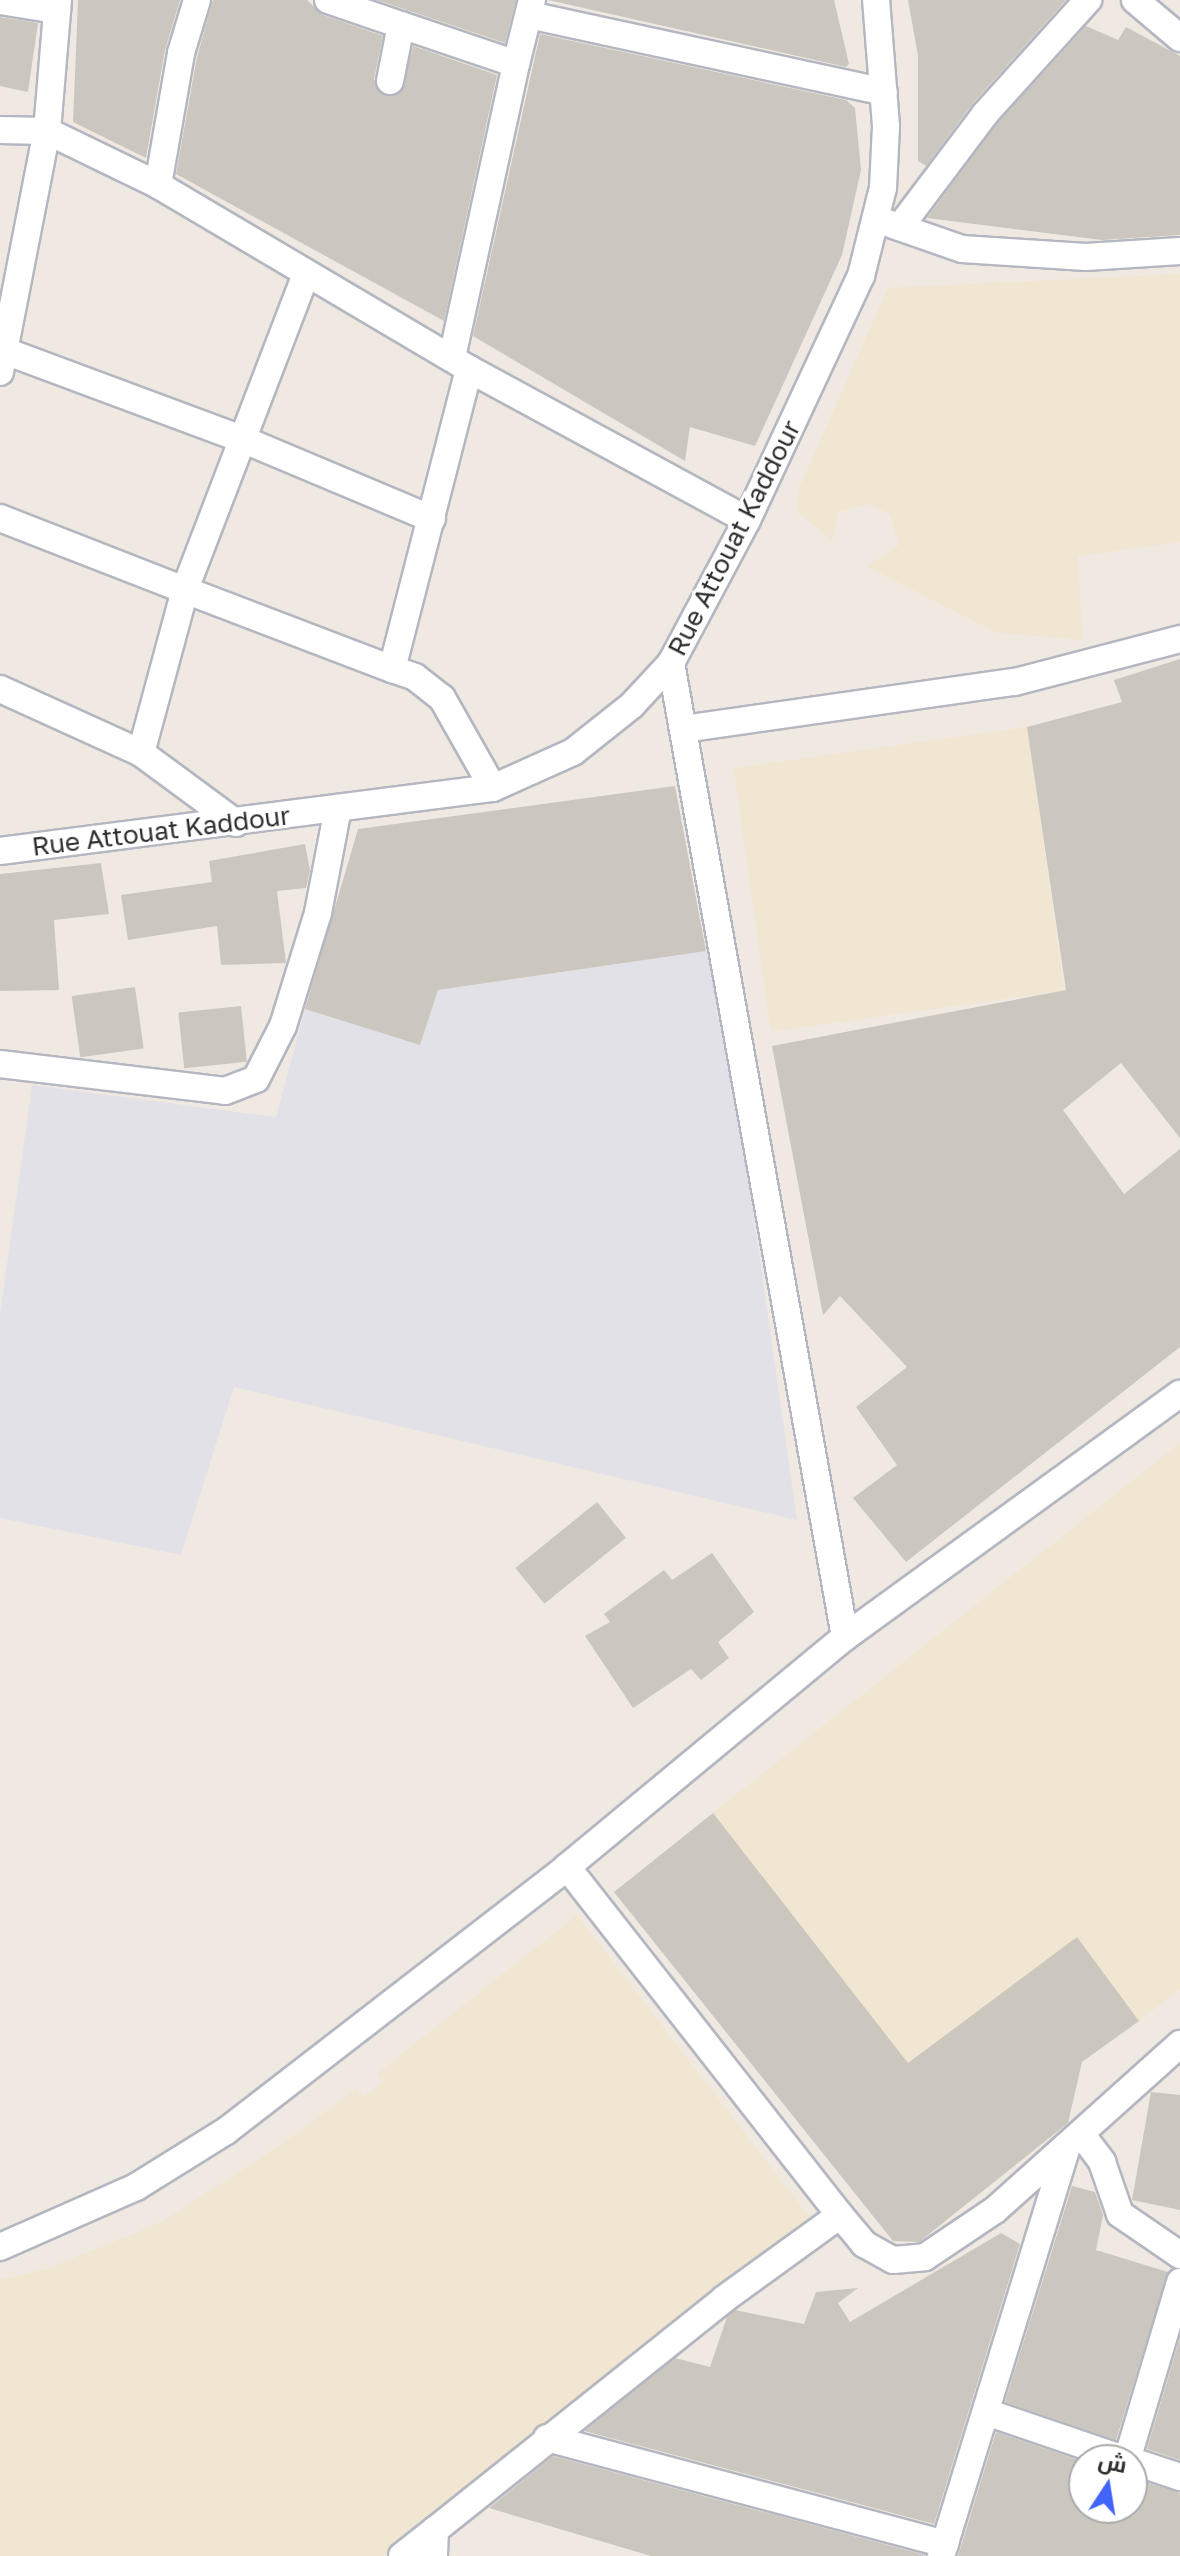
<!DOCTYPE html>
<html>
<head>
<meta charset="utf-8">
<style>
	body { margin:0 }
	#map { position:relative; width:1180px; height:2556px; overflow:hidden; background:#efe9e1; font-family:"Golos Text",Cairo,sans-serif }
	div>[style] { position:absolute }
	.industrial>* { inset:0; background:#e3e1e8 }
	.education>* { inset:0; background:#f0e6d1; transform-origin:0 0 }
	.building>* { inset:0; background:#cbc7bf; transform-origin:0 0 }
	.roads { filter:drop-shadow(2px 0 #b4b7c1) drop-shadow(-2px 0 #b4b7c1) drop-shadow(0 2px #b4b7c1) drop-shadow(0 -2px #b4b7c1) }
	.minor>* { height:26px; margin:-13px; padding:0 13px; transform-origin:13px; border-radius:13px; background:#fff }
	span { translate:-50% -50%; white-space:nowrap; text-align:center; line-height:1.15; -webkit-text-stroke:6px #fff; paint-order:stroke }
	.street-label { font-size:26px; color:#2e2e2e }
	.north { position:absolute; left:1068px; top:2444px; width:80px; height:80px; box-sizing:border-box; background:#fff; border:2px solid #ababab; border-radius:50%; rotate:12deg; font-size:22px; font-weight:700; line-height:32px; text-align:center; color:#2e2e2e }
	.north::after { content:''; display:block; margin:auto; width:28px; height:36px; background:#4264fb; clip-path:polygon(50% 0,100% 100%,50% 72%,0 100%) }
</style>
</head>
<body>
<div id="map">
	<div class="industrial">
		<div style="clip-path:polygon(709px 950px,750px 1190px,797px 1520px,234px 1387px,181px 1555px,0 1518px,0 1315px,32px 1085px,276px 1117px,305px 1009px,420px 1044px,438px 990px)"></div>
	</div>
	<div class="education">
		<div style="clip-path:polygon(1180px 274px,1180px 542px,1078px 556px,1082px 640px,995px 632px,867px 566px,899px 545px,890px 514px,869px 504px,838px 512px,832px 541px,798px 512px,799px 488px,888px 288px)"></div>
		<div style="left:1027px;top:727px;width:266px;height:296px;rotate:82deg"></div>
		<div style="clip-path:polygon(1180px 1443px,1180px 1989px,1139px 2021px,1077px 1937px,908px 2063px,713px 1813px)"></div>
		<div style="clip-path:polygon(577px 1915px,813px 2222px,383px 2556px,0 2556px,0 2280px,49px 2268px,160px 2223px,288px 2140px,356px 2089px,364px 2097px,383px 2082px,377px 2074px)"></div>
	</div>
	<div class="building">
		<div style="clip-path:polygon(78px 0,180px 0,165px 50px,146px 158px,73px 122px)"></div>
		<div style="clip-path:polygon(213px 0,307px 0,323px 15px,383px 36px,374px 79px,386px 96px,402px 91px,413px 46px,497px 75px,444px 321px,176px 174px,197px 57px)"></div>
		<div style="clip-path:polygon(377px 0,516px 0,505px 43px)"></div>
		<div style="clip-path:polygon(548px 0,834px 0,849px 64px,846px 67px)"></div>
		<div style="clip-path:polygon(908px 0,1066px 0,973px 103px,926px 166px,918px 161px,918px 56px)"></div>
		<div style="clip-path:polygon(0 17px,38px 23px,28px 92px,0 86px)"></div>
		<div style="clip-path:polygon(1086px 26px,1118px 40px,1126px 27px,1180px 56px,1180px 235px,1102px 240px,927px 218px,997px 124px)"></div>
		<div style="clip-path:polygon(540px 34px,846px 100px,855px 108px,861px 170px,842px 255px,755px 446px,690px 427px,685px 461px,473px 336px)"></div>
		<div style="clip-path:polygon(1180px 659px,1180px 1138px,1121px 1063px,1063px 1110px,1124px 1194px,1180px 1149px,1180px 1347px,906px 1562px,853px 1498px,897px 1465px,856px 1407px,907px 1367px,840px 1296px,823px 1315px,772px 1046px,1066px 990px,1027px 727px,1122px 702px,1114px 680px)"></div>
		<div style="clip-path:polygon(675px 786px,706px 951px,438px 990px,420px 1045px,305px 1009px,358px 829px)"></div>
		<div style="clip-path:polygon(305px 844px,310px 870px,306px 888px,277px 891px,286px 963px,221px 965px,217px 926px,128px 940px,121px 895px,212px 882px,209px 861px)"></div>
		<div style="clip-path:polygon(101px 863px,109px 914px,54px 920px,59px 990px,0 991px,0 874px)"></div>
		<div style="left:135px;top:987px;width:62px;height:64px;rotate:82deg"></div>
		<div style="left:241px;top:1006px;width:56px;height:63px;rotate:84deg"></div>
		<div style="left:597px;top:1502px;width:46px;height:105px;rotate:51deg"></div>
		<div style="clip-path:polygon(712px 1553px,754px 1612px,718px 1642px,729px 1658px,701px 1680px,691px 1669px,633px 1708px,585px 1636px,610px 1622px,604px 1614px,664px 1570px,672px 1580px)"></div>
		<div style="clip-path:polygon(713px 1813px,908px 2063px,1077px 1937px,1139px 2021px,1082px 2062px,1068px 2123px,919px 2242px,893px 2241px,614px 1892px)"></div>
		<div style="clip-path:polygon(1151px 2092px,1180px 2095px,1180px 2210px,1132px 2200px)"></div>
		<div style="clip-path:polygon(1072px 2186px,1095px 2192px,1103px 2215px,1096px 2250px,1168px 2272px,1116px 2440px,1005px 2402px)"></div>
		<div style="clip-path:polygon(1001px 2233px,1020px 2244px,934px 2524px,584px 2431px,675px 2358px,710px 2367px,727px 2317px,735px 2310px,804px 2324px,816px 2292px,858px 2288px,838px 2303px,850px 2322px)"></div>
		<div style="clip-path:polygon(1180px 2338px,1180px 2460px,1147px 2449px)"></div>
		<div style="clip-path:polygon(996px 2432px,1084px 2462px,1084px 2508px,1132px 2508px,1132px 2478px,1180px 2493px,1180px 2556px,958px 2556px)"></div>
		<div style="clip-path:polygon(553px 2456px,925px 2555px,925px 2556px,651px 2556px,489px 2508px)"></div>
	</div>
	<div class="roads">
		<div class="minor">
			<div style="left:328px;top:0;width:77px;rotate:18.9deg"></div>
			<div style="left:1135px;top:0;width:59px;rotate:40.2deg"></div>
			<div style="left:0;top:1px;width:58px;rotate:9deg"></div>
			<div style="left:529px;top:15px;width:363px;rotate:12.2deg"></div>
			<div style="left:516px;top:64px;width:66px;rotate:-76deg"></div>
			<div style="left:390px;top:81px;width:57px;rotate:-78.9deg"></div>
			<div style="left:401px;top:25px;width:121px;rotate:18.7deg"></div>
			<div style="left:516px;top:64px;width:300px;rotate:102.3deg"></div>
			<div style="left:0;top:130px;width:47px;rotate:1.2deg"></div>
			<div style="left:47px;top:131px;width:123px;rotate:25.9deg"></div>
			<div style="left:158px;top:185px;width:361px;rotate:30.6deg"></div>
			<div style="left:469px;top:369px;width:316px;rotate:28.5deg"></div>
			<div style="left:158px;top:185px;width:134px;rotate:-80.1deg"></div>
			<div style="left:181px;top:53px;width:55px;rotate:-73.2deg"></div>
			<div style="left:876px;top:219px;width:91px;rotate:19.2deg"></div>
			<div style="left:962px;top:249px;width:124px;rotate:3.7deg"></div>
			<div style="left:1086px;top:257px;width:94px;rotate:-3.7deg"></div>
			<div style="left:900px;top:227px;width:141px;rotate:-53deg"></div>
			<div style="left:985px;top:114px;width:154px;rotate:-47.9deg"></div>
			<div style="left:306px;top:274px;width:338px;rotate:111deg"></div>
			<div style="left:185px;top:590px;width:222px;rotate:20.9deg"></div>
			<div style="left:392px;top:669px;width:310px;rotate:-75.6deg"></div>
			<div style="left:5px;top:351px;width:253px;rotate:20.4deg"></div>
			<div style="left:242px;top:439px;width:206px;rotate:22.8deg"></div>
			<div style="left:0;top:372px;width:246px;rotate:-79deg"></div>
			<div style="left:47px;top:131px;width:131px;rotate:-85.2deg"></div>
			<div style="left:0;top:518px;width:199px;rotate:21.3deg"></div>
			<div style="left:185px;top:590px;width:169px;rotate:105.1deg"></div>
			<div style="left:671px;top:663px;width:989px;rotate:79.87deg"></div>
			<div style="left:392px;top:669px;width:24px;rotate:19deg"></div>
			<div style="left:415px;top:677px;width:34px;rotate:38deg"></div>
			<div style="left:442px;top:698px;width:103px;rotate:60.5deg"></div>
			<div style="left:0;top:689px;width:155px;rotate:24.4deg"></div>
			<div style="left:141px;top:753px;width:118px;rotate:36.4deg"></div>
			<div style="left:683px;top:729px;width:335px;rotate:-8.1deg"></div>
			<div style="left:1015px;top:682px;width:171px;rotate:-14.6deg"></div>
			<div style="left:0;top:851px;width:497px;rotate:-7.3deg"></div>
			<div style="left:493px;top:788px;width:88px;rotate:-24.2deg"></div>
			<div style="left:573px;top:752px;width:75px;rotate:-38.5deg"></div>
			<div style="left:632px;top:705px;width:57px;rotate:-47.1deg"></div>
			<div style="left:671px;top:663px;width:162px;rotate:-62deg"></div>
			<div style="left:747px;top:520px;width:269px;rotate:-65deg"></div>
			<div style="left:861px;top:276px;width:91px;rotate:-76deg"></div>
			<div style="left:883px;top:188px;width:62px;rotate:-87.2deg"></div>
			<div style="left:886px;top:126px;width:126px;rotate:-94.5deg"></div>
			<div style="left:0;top:1064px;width:227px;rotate:6.8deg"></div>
			<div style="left:225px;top:1091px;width:33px;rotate:-21deg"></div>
			<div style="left:256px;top:1079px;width:59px;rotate:-63deg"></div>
			<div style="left:283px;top:1026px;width:118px;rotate:-72.8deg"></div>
			<div style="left:318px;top:913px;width:107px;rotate:-79.2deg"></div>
			<div style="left:567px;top:1867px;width:442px;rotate:51.9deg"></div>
			<div style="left:840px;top:2215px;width:38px;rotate:50deg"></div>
			<div style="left:864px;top:2244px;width:33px;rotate:29deg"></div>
			<div style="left:893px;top:2260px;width:32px;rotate:-5deg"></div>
			<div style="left:925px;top:2257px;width:84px;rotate:-33.9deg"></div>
			<div style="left:995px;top:2210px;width:249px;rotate:-41.9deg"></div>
			<div style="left:1082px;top:2135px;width:34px;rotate:53deg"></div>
			<div style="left:1102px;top:2162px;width:55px;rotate:70.9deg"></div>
			<div style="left:1120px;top:2214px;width:73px;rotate:34.3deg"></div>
			<div style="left:0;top:2247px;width:149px;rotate:-23.8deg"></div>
			<div style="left:136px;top:2187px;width:106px;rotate:-31.9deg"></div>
			<div style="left:226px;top:2131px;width:431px;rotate:-37.7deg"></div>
			<div style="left:567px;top:1867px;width:361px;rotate:-39.6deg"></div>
			<div style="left:845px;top:1637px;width:414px;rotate:-36deg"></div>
			<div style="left:986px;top:2412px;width:149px;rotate:18.8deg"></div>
			<div style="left:547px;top:2438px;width:412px;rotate:14.9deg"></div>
			<div style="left:1127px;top:2460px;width:186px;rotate:-73.4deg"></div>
			<div style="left:1132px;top:2461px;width:51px;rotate:18.4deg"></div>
			<div style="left:402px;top:2556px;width:42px;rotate:-38.2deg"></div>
			<div style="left:434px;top:2556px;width:26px;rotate:-88deg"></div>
			<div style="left:435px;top:2530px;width:370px;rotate:-38.6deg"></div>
			<div style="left:724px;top:2299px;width:143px;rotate:-35.9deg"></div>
			<div style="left:941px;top:2556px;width:425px;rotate:-72.9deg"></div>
		</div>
	</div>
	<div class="street-label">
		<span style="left:734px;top:538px;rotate:-63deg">Rue Attouat Kaddour</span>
		<span style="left:161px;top:831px;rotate:-7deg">Rue Attouat Kaddour</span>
	</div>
	<div class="north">ش</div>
</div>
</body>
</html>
